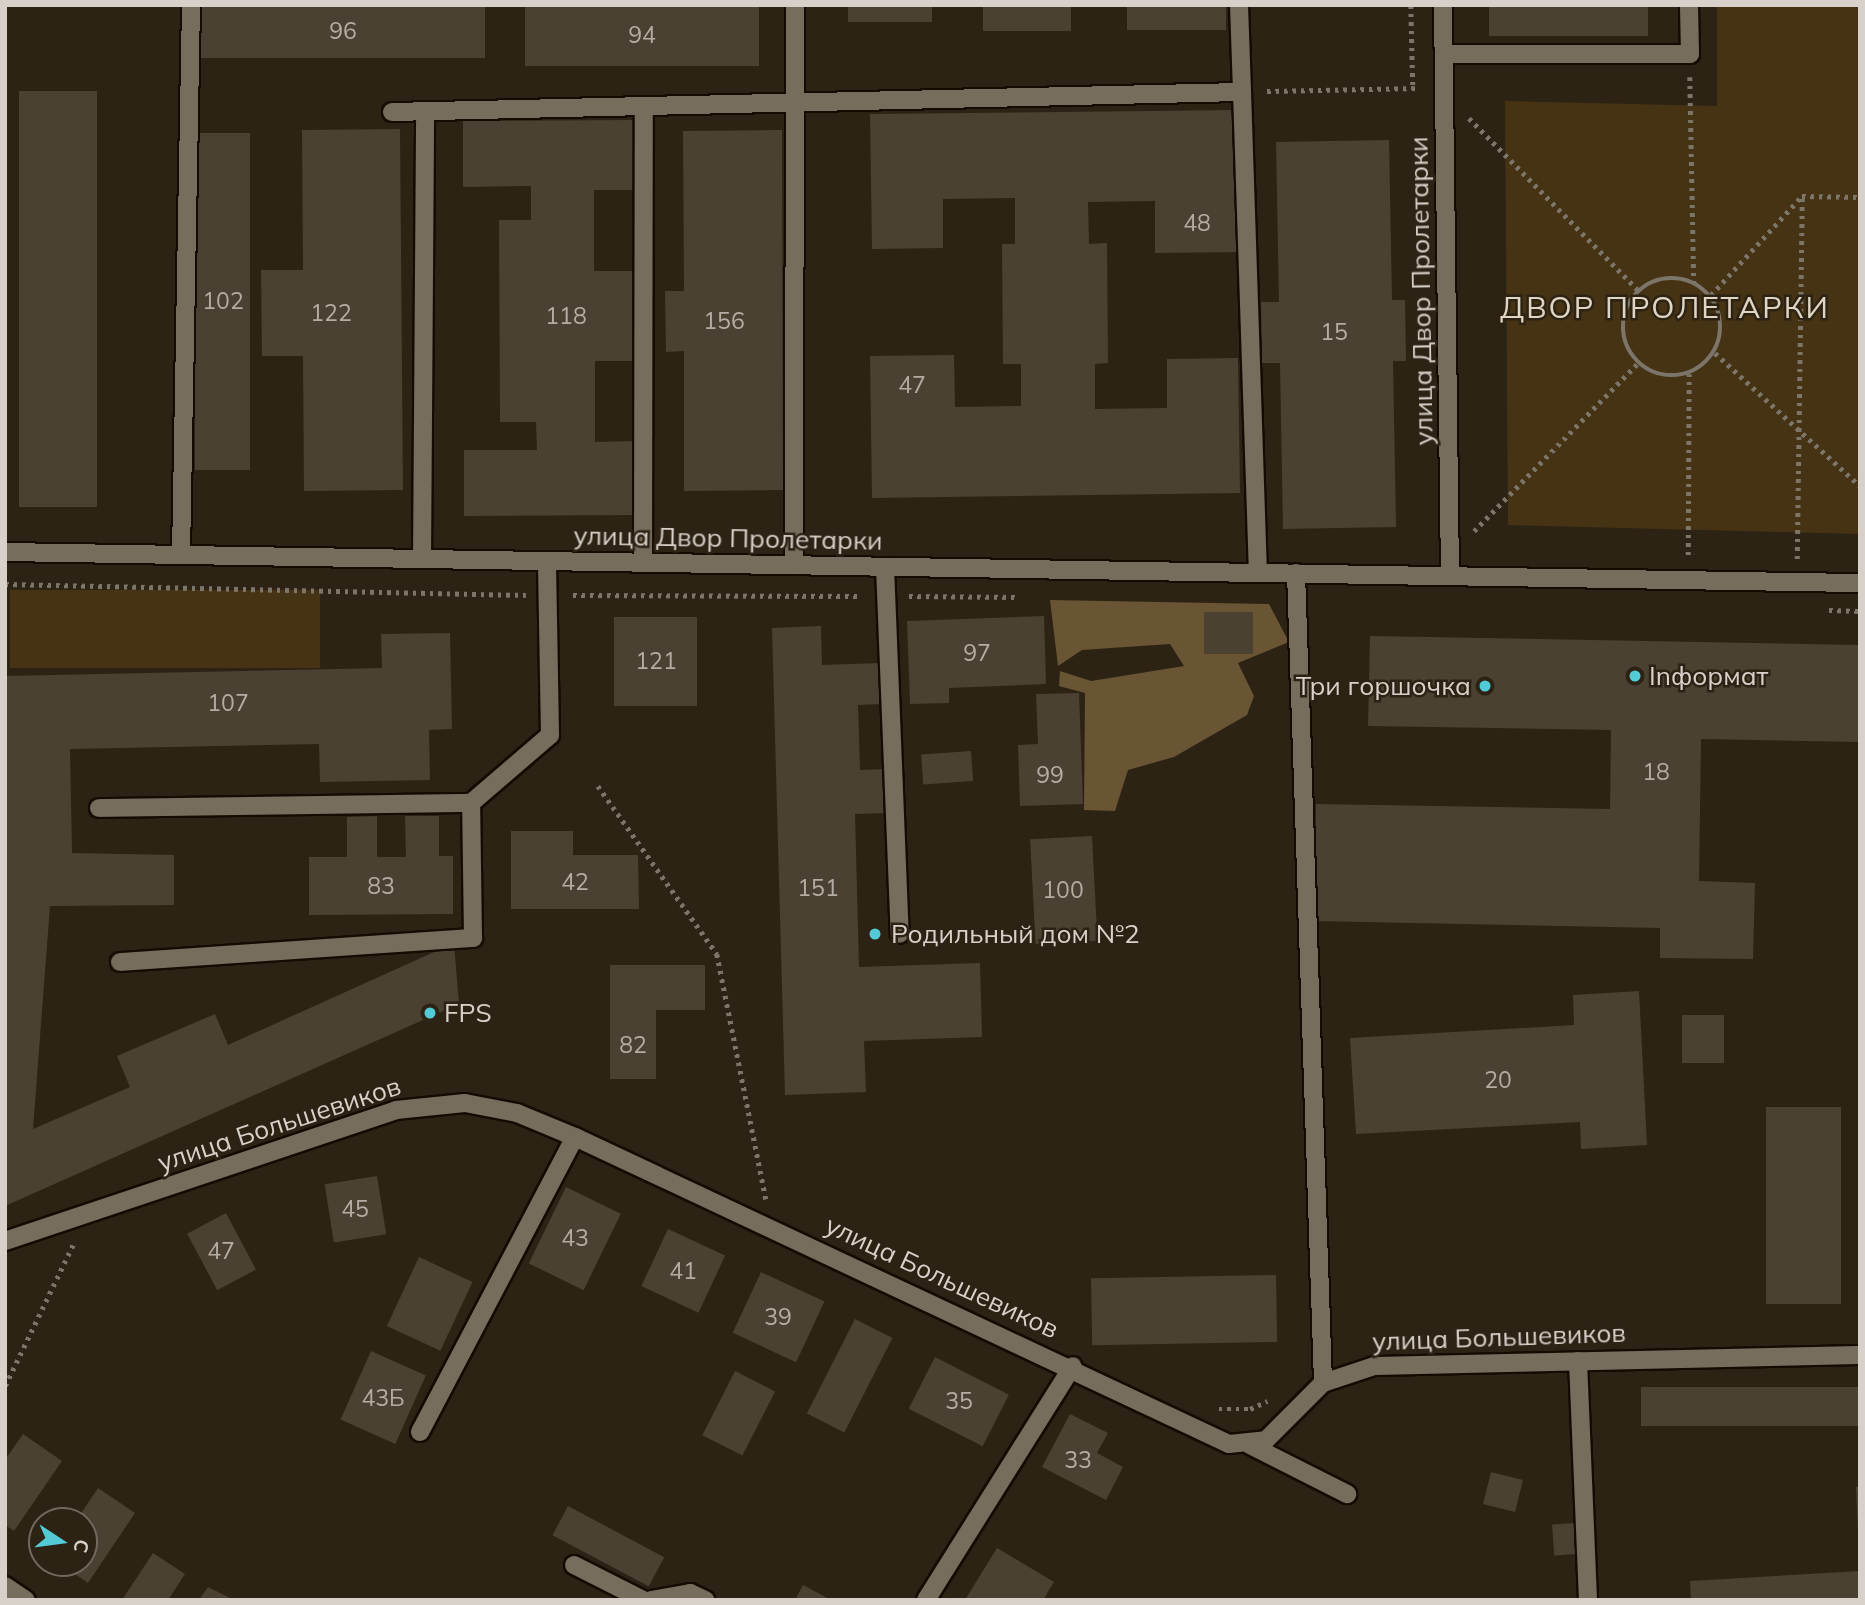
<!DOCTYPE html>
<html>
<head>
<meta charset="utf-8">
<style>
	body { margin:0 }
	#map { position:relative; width:1865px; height:1605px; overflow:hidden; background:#2c2315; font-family:Mulish,sans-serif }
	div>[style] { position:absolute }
	.green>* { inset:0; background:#463314; transform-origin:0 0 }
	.forest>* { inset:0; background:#695434 }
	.building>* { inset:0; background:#4b4132; transform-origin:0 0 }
	.path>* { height:4.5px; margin-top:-2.25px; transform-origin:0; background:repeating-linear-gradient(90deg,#7c756a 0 3.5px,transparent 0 8.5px) }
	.path>.ring { margin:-2.25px; padding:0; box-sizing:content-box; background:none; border:4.5px solid #7c756a; border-radius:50% }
	.roads { filter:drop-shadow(2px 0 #140c02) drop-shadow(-2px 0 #140c02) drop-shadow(0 2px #140c02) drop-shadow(0 -2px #140c02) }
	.minor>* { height:18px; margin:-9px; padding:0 9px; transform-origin:9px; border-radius:9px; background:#776d5d }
	.dots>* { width:19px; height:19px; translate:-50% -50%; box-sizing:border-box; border:4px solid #2c2315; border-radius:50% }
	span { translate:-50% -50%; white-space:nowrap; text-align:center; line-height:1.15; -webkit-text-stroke:5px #2c2315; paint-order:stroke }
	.number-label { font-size:23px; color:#b4ada3 }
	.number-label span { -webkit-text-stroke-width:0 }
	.street-label { font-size:26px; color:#d7d1c9 }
	.poi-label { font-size:26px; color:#d7d1c9 }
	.left { translate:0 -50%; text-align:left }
	.right { translate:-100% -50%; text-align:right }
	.quarter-label { font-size:30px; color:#e0d4c2; letter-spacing:2px }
	.frame { position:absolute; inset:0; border:7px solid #d7d1c9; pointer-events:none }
	.north { position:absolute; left:28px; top:1507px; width:70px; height:70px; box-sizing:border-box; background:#2c2315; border:2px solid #70695d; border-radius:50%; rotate:103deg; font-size:19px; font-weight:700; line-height:28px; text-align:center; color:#d7d1c9 }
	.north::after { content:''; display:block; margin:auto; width:24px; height:32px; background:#52cbd7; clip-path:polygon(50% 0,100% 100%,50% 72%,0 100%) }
</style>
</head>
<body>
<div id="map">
	<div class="green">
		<div style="clip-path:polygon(1717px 5px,1860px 5px,1860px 534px,1508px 525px,1505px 101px,1717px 106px)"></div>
		<div style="left:320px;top:590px;width:78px;height:310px;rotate:90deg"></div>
	</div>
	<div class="forest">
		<div style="clip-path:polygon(1050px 600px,1269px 604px,1289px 642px,1238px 663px,1254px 696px,1247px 715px,1174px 757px,1128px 770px,1115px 811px,1084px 810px,1085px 693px,1059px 686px,1060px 671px,1091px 681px,1184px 666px,1170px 644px,1082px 650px,1058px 666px)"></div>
	</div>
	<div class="building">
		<div style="left:201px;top:5px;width:284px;height:53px"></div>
		<div style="left:525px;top:5px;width:234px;height:61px"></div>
		<div style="left:848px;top:5px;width:84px;height:17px"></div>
		<div style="left:983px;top:5px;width:88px;height:26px"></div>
		<div style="left:1127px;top:5px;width:99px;height:25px"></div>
		<div style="left:1489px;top:5px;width:159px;height:31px"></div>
		<div style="left:19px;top:91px;width:78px;height:416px"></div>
		<div style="clip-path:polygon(1238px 110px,1240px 252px,1155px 253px,1155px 201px,1088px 202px,1089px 244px,1107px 243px,1108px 363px,1095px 364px,1095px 409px,1167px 408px,1167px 359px,1238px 358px,1240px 493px,872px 498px,870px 356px,954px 355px,955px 407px,1021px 406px,1021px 364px,1003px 364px,1002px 244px,1015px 244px,1015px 198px,943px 199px,943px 248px,872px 249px,870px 114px)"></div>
		<div style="clip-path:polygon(633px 120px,633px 190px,594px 190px,594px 271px,633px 271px,634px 361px,595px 361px,595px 442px,635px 441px,635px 515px,464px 516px,464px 450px,537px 450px,536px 422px,500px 422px,499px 220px,531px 220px,531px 186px,463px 187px,463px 121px)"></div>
		<div style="clip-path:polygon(400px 129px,403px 490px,304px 491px,303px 356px,262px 356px,261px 270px,303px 270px,302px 130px)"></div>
		<div style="clip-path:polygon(782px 130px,783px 490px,684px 491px,684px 351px,666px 352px,665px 291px,684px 291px,683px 131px)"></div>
		<div style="left:195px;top:133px;width:55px;height:337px"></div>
		<div style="clip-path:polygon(1389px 140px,1392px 300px,1405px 300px,1406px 361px,1393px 361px,1396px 527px,1283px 529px,1280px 363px,1262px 363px,1261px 302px,1279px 302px,1276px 142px)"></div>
		<div style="left:1253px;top:612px;width:42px;height:49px;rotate:90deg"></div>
		<div style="clip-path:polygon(1044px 616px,1046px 684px,949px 688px,949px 703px,910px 704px,907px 621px)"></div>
		<div style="left:614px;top:617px;width:83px;height:89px"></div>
		<div style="clip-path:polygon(821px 626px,822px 665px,880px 663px,881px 704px,858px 705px,860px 770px,887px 769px,887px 813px,855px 814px,859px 967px,980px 963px,982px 1037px,864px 1041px,866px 1092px,785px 1095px,772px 628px)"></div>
		<div style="clip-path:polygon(450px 633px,452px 729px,429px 730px,430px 780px,320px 782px,319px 744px,70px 749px,72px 853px,174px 855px,174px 905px,50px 906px,33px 1129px,130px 1087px,117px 1056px,215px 1014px,228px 1045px,454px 943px,459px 1004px,5px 1206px,5px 676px,382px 668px,381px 634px)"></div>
		<div style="clip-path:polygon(1370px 636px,1860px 645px,1860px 742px,1701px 739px,1699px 881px,1755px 883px,1753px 959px,1660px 958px,1660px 928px,1314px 921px,1316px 804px,1610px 809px,1611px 730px,1368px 726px)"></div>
		<div style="clip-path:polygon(1079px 693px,1083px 804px,1020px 806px,1018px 745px,1038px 744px,1036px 694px)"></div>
		<div style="left:971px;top:751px;width:30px;height:50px;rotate:86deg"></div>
		<div style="clip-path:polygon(377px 816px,377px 857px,406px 857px,405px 816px,439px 816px,439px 856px,453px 856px,453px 914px,309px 915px,309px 857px,347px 857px,347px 817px)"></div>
		<div style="clip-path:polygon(511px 831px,573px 831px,573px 855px,638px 855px,639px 909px,511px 909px)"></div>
		<div style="left:1092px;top:836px;width:105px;height:62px;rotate:87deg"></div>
		<div style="clip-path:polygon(610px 965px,705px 965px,705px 1010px,656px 1010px,656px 1079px,610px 1079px)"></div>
		<div style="clip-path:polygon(1639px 991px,1647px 1145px,1581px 1149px,1580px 1122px,1356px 1134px,1350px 1038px,1574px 1025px,1573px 995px)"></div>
		<div style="left:1682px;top:1015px;width:42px;height:48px"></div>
		<div style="left:1766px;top:1107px;width:75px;height:197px"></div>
		<div style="left:377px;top:1176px;width:59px;height:53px;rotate:81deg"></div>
		<div style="left:566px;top:1187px;width:61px;height:85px;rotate:26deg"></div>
		<div style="left:226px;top:1213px;width:64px;height:44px;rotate:62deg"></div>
		<div style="left:668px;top:1229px;width:63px;height:63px;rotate:25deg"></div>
		<div style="left:419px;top:1257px;width:59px;height:76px;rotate:25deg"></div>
		<div style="left:761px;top:1272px;width:70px;height:67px;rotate:25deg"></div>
		<div style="left:1276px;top:1275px;width:67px;height:185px;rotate:89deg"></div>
		<div style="left:855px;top:1319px;width:42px;height:106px;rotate:27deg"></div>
		<div style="left:371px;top:1351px;width:60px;height:75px;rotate:24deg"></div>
		<div style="left:935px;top:1357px;width:83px;height:58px;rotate:27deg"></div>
		<div style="left:735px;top:1371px;width:45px;height:72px;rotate:27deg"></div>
		<div style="left:1860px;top:1387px;width:39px;height:219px;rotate:90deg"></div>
		<div style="clip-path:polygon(1070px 1414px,1108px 1433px,1097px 1453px,1123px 1467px,1106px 1500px,1042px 1467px)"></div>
		<div style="clip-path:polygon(23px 1434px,62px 1461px,14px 1531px,5px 1525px,5px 1460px)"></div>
		<div style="left:1491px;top:1472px;width:33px;height:33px;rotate:14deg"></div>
		<div style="clip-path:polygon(1856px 1487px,1860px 1487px,1860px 1531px,1858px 1531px)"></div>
		<div style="clip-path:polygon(98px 1488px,135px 1513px,88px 1583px,59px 1563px,84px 1563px,84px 1521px,76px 1521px)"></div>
		<div style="left:568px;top:1506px;width:109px;height:33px;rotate:28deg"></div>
		<div style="left:1574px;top:1523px;width:31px;height:22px;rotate:86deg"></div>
		<div style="clip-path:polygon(997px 1548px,1054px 1582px,1043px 1600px,965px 1600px)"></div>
		<div style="clip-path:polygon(153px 1553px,185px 1574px,168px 1600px,122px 1600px)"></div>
		<div style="clip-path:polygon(1860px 1571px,1860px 1600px,1691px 1600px,1690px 1581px)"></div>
		<div style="clip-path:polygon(803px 1585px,831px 1600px,795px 1600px)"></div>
		<div style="clip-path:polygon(208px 1587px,234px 1600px,199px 1600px)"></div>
	</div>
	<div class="path">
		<div style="left:1411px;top:5px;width:81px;rotate:88.6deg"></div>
		<div style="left:1690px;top:77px;width:206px;rotate:88.9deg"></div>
		<div style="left:1267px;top:91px;width:152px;rotate:-1.1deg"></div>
		<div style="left:1469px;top:118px;width:243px;rotate:45.5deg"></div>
		<div class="ring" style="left:1623px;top:278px;width:93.5px;height:93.5px"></div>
		<div style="left:1711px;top:295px;width:134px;rotate:-47.4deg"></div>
		<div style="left:1802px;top:196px;width:58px;rotate:1deg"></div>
		<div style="left:1715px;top:353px;width:197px;rotate:42.5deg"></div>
		<div style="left:1474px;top:531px;width:233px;rotate:-45.7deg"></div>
		<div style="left:1688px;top:555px;width:181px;rotate:-89.7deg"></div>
		<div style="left:1797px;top:559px;width:363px;rotate:-89.2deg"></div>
		<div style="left:5px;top:584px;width:521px;rotate:1.21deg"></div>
		<div style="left:573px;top:595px;width:289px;rotate:0.2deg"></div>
		<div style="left:909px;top:596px;width:107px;rotate:0.5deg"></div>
		<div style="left:1829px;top:610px;width:31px;rotate:2deg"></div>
		<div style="left:598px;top:786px;width:206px;rotate:54.7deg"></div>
		<div style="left:717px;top:954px;width:250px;rotate:78.7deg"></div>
		<div style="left:5px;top:1386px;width:157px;rotate:-64.3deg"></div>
		<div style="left:1219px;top:1409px;width:31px"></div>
		<div style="left:1250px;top:1409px;width:19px;rotate:-25deg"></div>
	</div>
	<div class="roads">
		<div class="minor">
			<div style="left:1239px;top:5px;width:87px;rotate:88deg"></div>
			<div style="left:1443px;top:5px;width:571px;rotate:89.3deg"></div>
			<div style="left:1444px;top:54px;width:246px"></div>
			<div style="left:1690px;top:54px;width:49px;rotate:-91.2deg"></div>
			<div style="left:392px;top:112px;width:850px;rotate:-1.35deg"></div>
			<div style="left:1242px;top:92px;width:481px;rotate:88.1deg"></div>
			<div style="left:5px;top:552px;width:1855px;rotate:0.96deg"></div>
			<div style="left:181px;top:555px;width:550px;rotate:-88.96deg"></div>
			<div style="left:422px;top:559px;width:445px;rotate:-89.6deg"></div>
			<div style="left:643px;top:563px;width:454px;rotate:-89.9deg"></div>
			<div style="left:794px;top:565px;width:560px;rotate:-89.9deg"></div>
			<div style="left:885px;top:567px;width:367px;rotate:87.7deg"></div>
			<div style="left:1296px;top:573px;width:810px;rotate:88.09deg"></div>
			<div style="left:99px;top:808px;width:372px;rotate:-0.8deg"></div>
			<div style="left:120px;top:962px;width:354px;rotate:-3.9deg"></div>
			<div style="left:473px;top:938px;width:135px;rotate:-90.8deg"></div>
			<div style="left:471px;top:803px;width:104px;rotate:-40.7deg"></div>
			<div style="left:550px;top:735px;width:174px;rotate:-91deg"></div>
			<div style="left:5px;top:1241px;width:412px;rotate:-18.5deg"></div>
			<div style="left:396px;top:1110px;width:69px;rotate:-5.8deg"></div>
			<div style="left:465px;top:1103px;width:53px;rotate:10.9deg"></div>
			<div style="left:517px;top:1113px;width:63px;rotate:22.5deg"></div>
			<div style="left:575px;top:1137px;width:722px;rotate:25.15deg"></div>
			<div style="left:1229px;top:1444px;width:37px;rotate:-6deg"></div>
			<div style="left:1266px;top:1440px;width:81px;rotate:-45deg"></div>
			<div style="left:1323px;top:1383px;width:54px;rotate:-18.4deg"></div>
			<div style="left:1374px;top:1366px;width:486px;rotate:-1.3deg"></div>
			<div style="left:1578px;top:1361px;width:239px;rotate:87.6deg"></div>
			<div style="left:420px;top:1432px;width:333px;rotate:-62.3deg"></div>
			<div style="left:1250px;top:1445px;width:109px;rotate:26.8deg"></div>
			<div style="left:574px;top:1565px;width:77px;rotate:26.9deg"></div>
			<div style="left:5px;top:1586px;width:25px;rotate:34deg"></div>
			<div style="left:651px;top:1600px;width:40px;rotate:-10deg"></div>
			<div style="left:690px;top:1593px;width:17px;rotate:25deg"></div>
			<div style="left:926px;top:1600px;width:276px;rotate:-57.9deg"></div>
		</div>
	</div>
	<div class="dots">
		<div style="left:1635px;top:676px;background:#52cbd7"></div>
		<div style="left:1485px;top:686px;background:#52cbd7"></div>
		<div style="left:875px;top:934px;background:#52cbd7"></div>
		<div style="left:430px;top:1013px;background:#52cbd7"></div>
	</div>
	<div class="number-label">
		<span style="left:343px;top:31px">96</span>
		<span style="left:642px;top:35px">94</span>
		<span style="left:1197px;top:223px">48</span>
		<span style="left:223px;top:301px">102</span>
		<span style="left:331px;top:313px">122</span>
		<span style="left:566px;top:316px">118</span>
		<span style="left:724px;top:321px">156</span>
		<span style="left:1334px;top:332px">15</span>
		<span style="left:912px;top:385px">47</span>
		<span style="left:977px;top:653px">97</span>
		<span style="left:656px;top:661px">121</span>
		<span style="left:228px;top:703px">107</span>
		<span style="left:1656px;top:772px">18</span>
		<span style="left:1050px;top:775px">99</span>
		<span style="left:575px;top:882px">42</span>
		<span style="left:381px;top:886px">83</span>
		<span style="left:818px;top:888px">151</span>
		<span style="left:1063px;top:890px">100</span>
		<span style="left:633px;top:1045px">82</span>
		<span style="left:1498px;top:1080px">20</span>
		<span style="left:355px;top:1209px">45</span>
		<span style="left:575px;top:1238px">43</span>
		<span style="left:221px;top:1251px">47</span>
		<span style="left:683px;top:1271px">41</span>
		<span style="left:778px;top:1317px">39</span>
		<span style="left:383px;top:1398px">43Б</span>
		<span style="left:959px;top:1401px">35</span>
		<span style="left:1078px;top:1460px">33</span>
	</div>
	<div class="street-label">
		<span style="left:1421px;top:291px;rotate:-91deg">улица Двор Пролетарки</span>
		<span style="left:728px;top:538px;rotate:1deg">улица Двор Пролетарки</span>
		<span style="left:279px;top:1124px;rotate:-18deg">улица Большевиков</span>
		<span style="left:942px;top:1277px;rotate:25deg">улица Большевиков</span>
		<span style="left:1499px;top:1337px;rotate:-2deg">улица Большевиков</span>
	</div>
	<div class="poi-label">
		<span class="left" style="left:1649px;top:676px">Inформат</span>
		<span class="right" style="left:1471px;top:686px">Три горшочка</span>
		<span class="left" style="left:891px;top:934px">Родильный дом №2</span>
		<span class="left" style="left:444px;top:1013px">FPS</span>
	</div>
	<div class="quarter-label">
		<span style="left:1665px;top:307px">ДВОР ПРОЛЕТАРКИ</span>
	</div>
	<div class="frame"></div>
	<div class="north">С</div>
</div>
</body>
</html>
